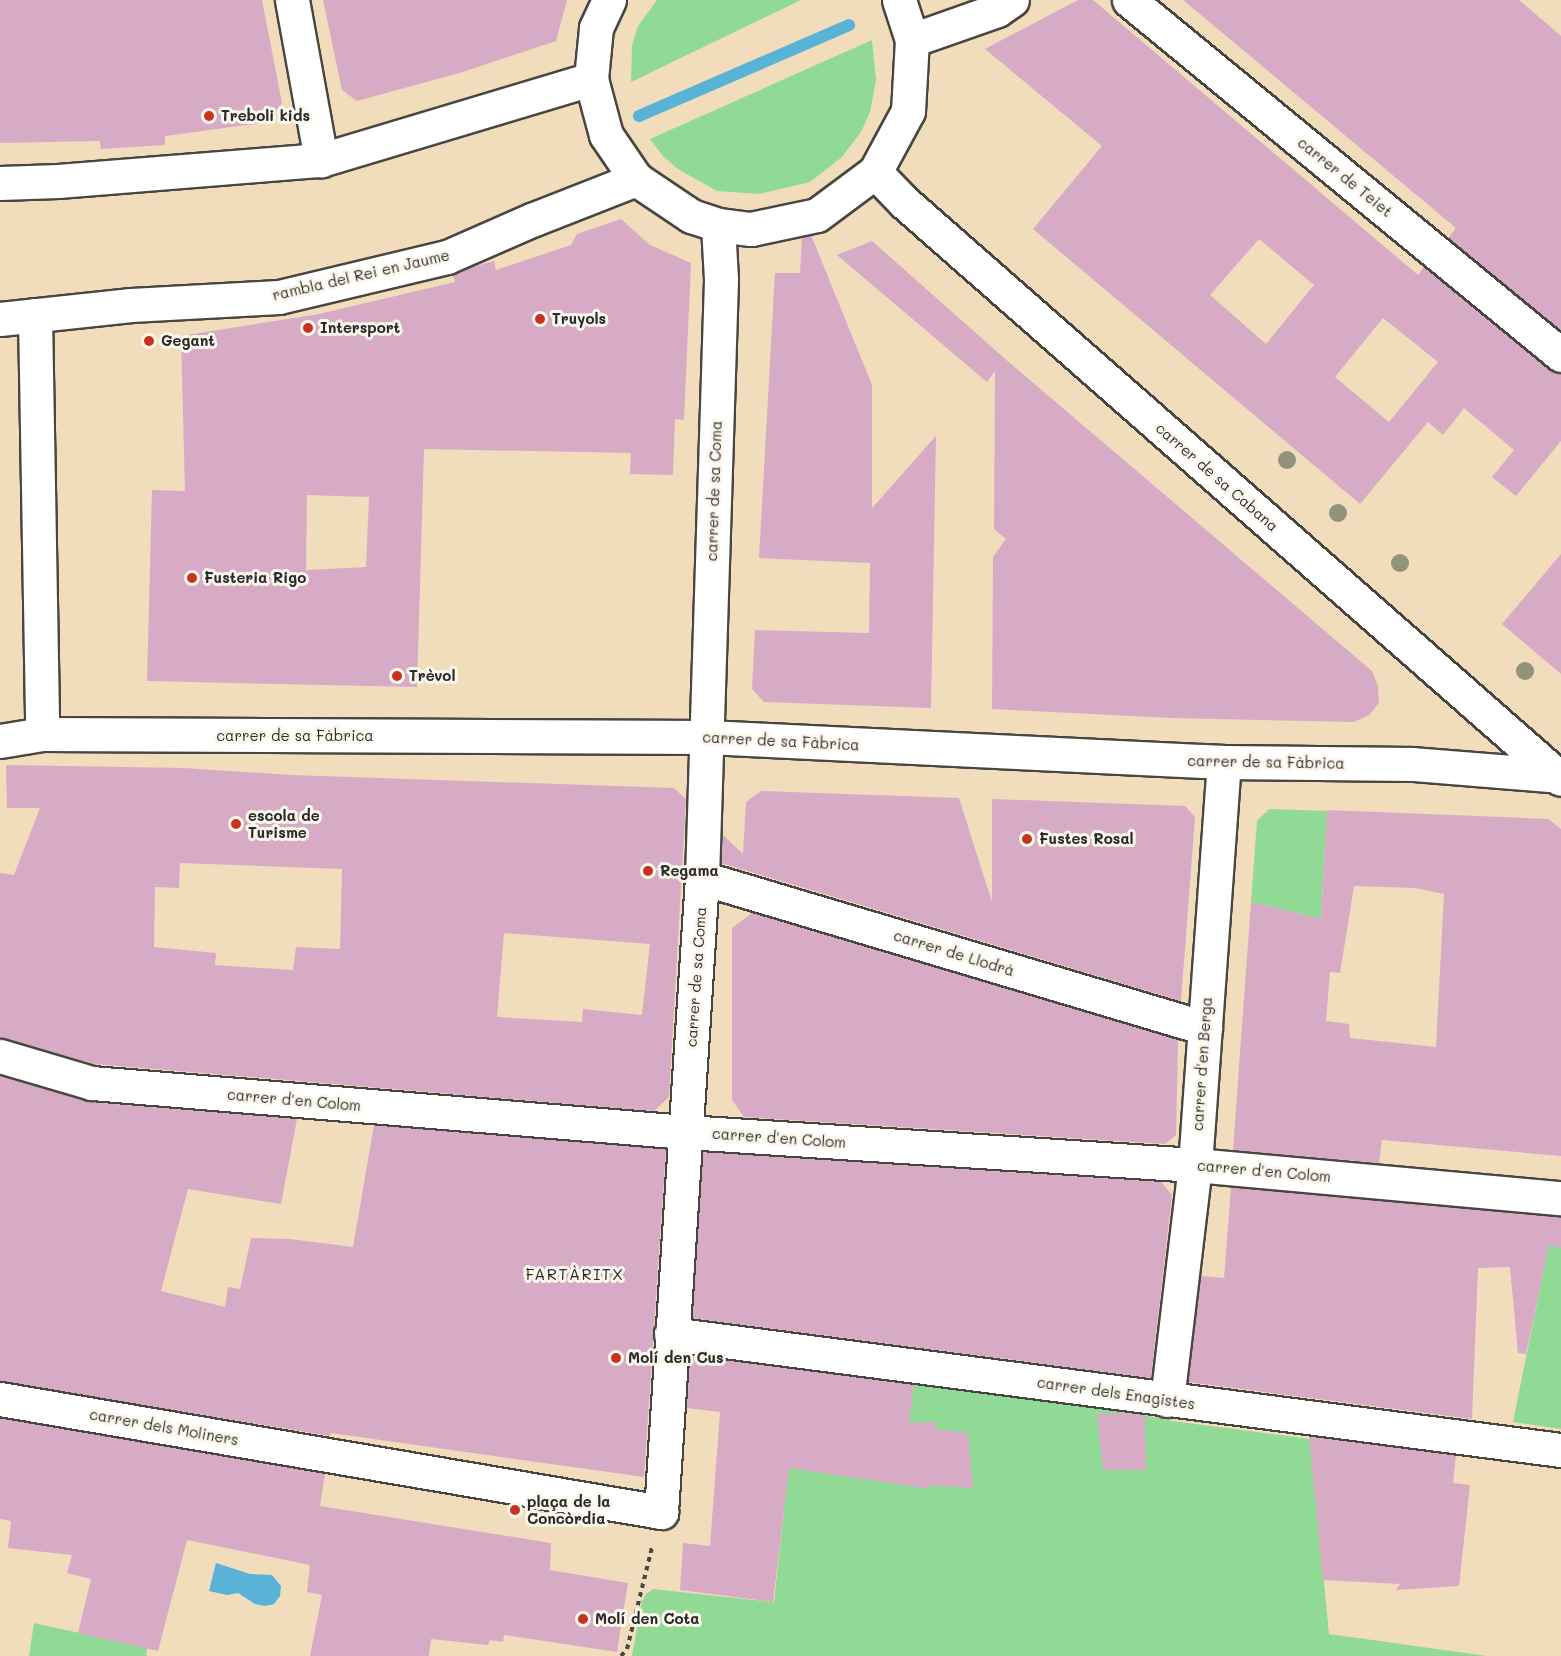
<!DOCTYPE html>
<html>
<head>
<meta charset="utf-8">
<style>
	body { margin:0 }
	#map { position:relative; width:1561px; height:1656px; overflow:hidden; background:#f1dcbc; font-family:Mali,sans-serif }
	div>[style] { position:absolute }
	.green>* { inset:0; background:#90da95 }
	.water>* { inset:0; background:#58b3d6 }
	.stream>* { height:12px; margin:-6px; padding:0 6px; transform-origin:6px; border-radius:6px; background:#58b3d6 }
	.building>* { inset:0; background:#d7abc5 }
	.path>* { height:4px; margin-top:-2px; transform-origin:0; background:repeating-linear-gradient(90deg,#494641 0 4.5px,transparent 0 9px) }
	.roads { filter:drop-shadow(2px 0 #494641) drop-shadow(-2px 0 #494641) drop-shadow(0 2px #494641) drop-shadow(0 -2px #494641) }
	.street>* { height:33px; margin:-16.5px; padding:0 16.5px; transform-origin:16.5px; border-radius:16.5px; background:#fff }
	.secondary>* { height:33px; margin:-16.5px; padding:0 16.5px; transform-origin:16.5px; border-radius:16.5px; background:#fff }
	.trees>* { width:18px; height:18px; margin:-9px; border-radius:50%; background:#92937b }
	.dots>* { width:16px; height:16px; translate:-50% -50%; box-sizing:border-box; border:3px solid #fbf7ec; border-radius:50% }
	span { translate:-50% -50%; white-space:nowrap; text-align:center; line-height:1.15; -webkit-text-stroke:6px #fbf7ec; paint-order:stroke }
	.poi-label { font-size:15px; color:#2b2b2b; font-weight:700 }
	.left { translate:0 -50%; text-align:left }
	.street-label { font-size:15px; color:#2b2b2b }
	.neighbourhood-label { font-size:16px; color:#2b2b2b; letter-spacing:1.5px }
</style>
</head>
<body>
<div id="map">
	<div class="green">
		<div style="clip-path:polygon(657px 0,801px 0,631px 82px,632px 45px,638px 26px)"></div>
		<div style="clip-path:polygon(872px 40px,876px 80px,870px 112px,861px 132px,842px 157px,810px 182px,759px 194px,717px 191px,678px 169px,663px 156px,650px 139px)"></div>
		<div style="clip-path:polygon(1269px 809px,1327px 811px,1321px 919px,1251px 902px,1257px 821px)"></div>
		<div style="clip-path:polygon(1555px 1214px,1561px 1214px,1561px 1429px,1513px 1422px)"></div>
		<div style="clip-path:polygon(844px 1376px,1115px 1409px,1172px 1421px,1310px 1439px,1329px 1634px,1487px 1656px,632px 1656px,642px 1601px,646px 1594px,653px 1589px,774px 1602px,791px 1444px)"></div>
		<div style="clip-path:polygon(34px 1623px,147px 1648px,146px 1656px,29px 1656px)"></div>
	</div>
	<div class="water">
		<div style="clip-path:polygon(216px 1563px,250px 1574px,272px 1575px,281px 1586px,280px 1596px,274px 1604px,265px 1606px,255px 1604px,238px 1593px,227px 1595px,209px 1591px)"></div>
	</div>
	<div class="stream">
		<div style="left:639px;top:116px;width:229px;rotate:-23.4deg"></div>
	</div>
	<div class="building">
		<div style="clip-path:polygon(0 0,262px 0,282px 103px,268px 122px,165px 136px,165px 145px,101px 149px,100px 141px,0 143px)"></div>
		<div style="clip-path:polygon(323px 0,567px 0,556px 41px,463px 72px,357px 101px,342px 90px)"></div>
		<div style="clip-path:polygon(evenodd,1078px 0,1093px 0,1418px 275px,1424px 267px,1549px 369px,1561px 373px,1561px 441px,1516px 496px,1492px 477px,1514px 450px,1464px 408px,1443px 435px,1428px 422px,1360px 504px,1033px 229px,1102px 146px,985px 49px,1078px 0,1259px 239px,1314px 285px,1266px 344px,1210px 295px,1259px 239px,1078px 0,1383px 318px,1438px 362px,1389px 422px,1335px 377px,1383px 318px)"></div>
		<div style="clip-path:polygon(1183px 0,1519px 0,1561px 36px,1561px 331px,1448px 238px,1456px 228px)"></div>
		<div style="clip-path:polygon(evenodd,621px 219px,650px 245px,691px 263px,684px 420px,675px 419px,673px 475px,630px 474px,631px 453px,424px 449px,417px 687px,147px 681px,152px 490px,185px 491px,181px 336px,319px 314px,455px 282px,453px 275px,469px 268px,494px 261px,496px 270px,571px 245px,577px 234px,621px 219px,307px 495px,369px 497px,366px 567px,306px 570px,307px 495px)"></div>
		<div style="clip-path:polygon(811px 235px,872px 385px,872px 508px,936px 436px,931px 708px,764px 702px,752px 689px,755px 630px,869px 633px,870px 563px,759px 558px,775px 273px,800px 273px,802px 237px)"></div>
		<div style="clip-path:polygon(872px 241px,1004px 358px,1372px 671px,1378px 686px,1379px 703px,1369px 715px,1354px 722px,1171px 718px,992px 709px,993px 557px,1006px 539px,994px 529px,995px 371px,987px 382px,837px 255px)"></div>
		<div style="clip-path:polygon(1561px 554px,1561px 674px,1502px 624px)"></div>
		<div style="clip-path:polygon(evenodd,6px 765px,184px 768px,292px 775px,674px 788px,686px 799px,669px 1097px,654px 1111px,95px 1064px,0 1038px,0 873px,14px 875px,40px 808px,7px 808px,6px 765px,180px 863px,342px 869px,340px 949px,296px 947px,293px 970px,215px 965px,216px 953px,154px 947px,155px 887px,179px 888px,180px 863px,6px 765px,504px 933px,650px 944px,642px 1015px,583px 1009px,582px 1022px,497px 1017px,504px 933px)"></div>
		<div style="clip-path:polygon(761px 791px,959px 798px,992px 902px,992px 799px,1185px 806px,1195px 817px,1181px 1001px,721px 863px,722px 834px,743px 854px,746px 802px)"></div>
		<div style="clip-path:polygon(evenodd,1327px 810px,1548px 819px,1561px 829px,1561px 1156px,1382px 1140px,1379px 1163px,1233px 1150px,1251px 902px,1321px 919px,1327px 810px,1354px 886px,1415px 888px,1444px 894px,1436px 1047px,1350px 1038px,1349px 1024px,1326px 1021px,1330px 972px,1340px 973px,1354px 886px)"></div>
		<div style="clip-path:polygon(752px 913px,1178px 1039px,1176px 1135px,1165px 1144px,744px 1117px,732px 1100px,732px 928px)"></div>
		<div style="clip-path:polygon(0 1076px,90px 1102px,297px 1119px,281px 1204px,188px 1189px,161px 1291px,225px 1307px,228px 1287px,240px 1289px,251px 1238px,290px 1239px,353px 1247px,374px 1125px,666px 1149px,644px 1477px,331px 1433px,330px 1436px,0 1381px)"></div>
		<div style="clip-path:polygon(703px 1152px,1161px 1182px,1172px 1195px,1151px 1378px,692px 1318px)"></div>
		<div style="clip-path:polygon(1231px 1187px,1561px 1216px,1561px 1248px,1549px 1245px,1526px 1354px,1518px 1353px,1510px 1267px,1478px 1268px,1472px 1419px,1188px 1382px,1201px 1276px,1224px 1278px)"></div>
		<div style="clip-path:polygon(690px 1355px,914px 1385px,909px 1423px,938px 1422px,933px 1429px,968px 1433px,973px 1488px,930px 1485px,929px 1489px,789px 1468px,773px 1602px,680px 1590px,683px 1543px,710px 1546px,720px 1412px,687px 1408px)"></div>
		<div style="clip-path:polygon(1129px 1413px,1145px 1415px,1146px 1470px,1103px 1470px,1097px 1414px)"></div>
		<div style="clip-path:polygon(0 1418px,325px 1474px,320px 1506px,551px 1543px,550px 1570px,628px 1583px,617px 1652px,504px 1635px,503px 1642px,490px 1640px,488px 1645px,431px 1639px,429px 1656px,310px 1656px,322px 1595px,307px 1592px,310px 1565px,187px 1540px,158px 1651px,78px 1633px,91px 1579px,67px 1573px,72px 1555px,8px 1548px,11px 1521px,0 1519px)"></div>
		<div style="clip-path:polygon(1309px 1436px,1456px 1455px,1453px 1483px,1470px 1485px,1459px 1586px,1396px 1590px,1400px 1584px,1323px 1580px)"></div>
	</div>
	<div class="path">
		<div style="left:621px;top:1656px;width:9px;rotate:-49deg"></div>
		<div style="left:627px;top:1649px;width:105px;rotate:-76.2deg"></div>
	</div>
	<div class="roads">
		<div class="street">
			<div style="left:292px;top:0;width:163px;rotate:79.7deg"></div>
			<div style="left:1129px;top:0;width:559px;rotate:39.41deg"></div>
			<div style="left:875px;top:172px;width:42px;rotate:46deg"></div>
			<div style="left:904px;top:202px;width:874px;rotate:41.29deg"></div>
			<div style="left:35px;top:315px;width:419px;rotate:89deg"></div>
			<div style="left:0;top:741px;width:43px;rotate:-9.5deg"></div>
			<div style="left:42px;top:734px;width:665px;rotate:0.26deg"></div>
			<div style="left:707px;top:737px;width:518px;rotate:2.77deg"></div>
			<div style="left:1224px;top:762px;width:188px;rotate:0.6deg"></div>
			<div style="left:1412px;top:764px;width:149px;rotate:4.6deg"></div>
			<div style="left:702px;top:878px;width:525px;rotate:16.61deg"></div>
			<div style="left:0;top:1056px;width:96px;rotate:16.4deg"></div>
			<div style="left:92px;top:1083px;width:596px;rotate:4.72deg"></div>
			<div style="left:686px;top:1132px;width:510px;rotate:3.71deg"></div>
			<div style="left:1195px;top:1165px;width:367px;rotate:5.2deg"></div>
			<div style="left:671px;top:1334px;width:898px;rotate:7.43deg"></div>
			<div style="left:0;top:1399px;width:671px;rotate:9.7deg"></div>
			<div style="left:661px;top:1512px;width:635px;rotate:-86.3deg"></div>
			<div style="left:702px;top:878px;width:599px;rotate:-88.18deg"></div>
			<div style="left:721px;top:279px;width:54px;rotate:-93.2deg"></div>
			<div style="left:1167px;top:1400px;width:237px;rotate:-83.2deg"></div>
			<div style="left:1195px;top:1165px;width:404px;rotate:-85.9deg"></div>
		</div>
		<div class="secondary">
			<div style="left:609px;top:0;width:31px;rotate:115deg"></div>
			<div style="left:596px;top:28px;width:51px;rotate:95.6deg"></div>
			<div style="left:591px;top:79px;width:58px;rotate:75deg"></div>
			<div style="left:606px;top:135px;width:53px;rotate:55.7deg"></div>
			<div style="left:636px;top:179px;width:66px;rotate:33.9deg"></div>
			<div style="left:691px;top:216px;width:28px;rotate:18deg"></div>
			<div style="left:718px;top:225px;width:33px;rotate:7deg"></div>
			<div style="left:751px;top:229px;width:67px;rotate:-12deg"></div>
			<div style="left:817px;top:215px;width:72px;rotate:-36.6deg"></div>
			<div style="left:875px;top:172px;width:69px;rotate:-61.6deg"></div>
			<div style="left:908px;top:111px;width:71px;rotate:-86.8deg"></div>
			<div style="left:912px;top:40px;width:42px;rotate:-108deg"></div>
			<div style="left:912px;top:40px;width:90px;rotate:-19.4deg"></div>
			<div style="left:997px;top:10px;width:18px;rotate:-34deg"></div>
			<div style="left:0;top:183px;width:58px;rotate:-2deg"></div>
			<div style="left:58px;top:181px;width:264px;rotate:-4.6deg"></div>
			<div style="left:321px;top:160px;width:282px;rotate:-16.7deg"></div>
			<div style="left:0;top:319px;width:132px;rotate:-6.1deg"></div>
			<div style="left:131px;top:305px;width:148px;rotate:-3.1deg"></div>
			<div style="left:279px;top:297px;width:173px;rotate:-13.4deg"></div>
			<div style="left:447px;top:257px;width:95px;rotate:-23.6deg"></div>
			<div style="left:534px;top:219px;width:110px;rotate:-21.4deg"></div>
		</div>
	</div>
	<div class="trees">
		<div style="left:1287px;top:460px"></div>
		<div style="left:1338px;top:513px"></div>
		<div style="left:1400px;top:563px"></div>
		<div style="left:1525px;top:671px"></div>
	</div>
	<div class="dots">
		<div style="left:209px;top:116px;background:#c8321e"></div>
		<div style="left:540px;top:319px;background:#c8321e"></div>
		<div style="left:308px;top:328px;background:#c8321e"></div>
		<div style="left:149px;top:341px;background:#c8321e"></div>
		<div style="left:192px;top:578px;background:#c8321e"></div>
		<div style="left:397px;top:676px;background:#c8321e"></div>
		<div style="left:236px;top:824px;background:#c8321e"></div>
		<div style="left:1027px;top:839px;background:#c8321e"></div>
		<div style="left:648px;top:871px;background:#c8321e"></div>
		<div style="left:616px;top:1358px;background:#c8321e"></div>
		<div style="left:515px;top:1510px;background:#c8321e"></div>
		<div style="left:583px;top:1619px;background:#c8321e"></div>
	</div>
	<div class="poi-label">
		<span class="left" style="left:221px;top:116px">Treboli kids</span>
		<span class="left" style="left:552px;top:319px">Truyols</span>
		<span class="left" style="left:320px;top:328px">Intersport</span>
		<span class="left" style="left:161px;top:341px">Gegant</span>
		<span class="left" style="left:204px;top:578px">Fusteria Rigo</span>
		<span class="left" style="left:409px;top:676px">Trèvol</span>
		<span class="left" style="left:248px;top:824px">escola de<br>Turisme</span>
		<span class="left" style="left:1039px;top:839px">Fustes Rosal</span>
		<span class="left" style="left:660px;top:871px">Regama</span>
		<span class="left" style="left:628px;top:1358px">Molí den Cus</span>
		<span class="left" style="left:527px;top:1510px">plaça de la<br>Concòrdia</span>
		<span class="left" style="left:595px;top:1619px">Molí den Cota</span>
	</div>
	<div class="street-label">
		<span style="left:1345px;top:177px;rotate:39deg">carrer de Teiet</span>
		<span style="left:361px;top:275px;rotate:-13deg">rambla del Rei en Jaume</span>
		<span style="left:1217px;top:477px;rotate:41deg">carrer de sa Cabana</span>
		<span style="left:714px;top:491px;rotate:-88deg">carrer de sa Coma</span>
		<span style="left:295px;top:736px">carrer de sa Fàbrica</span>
		<span style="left:781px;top:741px;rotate:3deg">carrer de sa Fàbrica</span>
		<span style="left:1266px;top:762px;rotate:1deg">carrer de sa Fàbrica</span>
		<span style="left:954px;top:953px;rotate:17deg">carrer de Llodrà</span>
		<span style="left:696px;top:977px;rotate:-86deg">carrer de sa Coma</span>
		<span style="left:1202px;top:1064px;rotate:-86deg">carrer d'en Berga</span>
		<span style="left:294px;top:1100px;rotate:5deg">carrer d'en Colom</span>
		<span style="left:779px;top:1138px;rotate:4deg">carrer d'en Colom</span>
		<span style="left:1264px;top:1171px;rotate:5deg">carrer d'en Colom</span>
		<span style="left:1116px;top:1393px;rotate:8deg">carrer dels Enagistes</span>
		<span style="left:164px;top:1427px;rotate:10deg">carrer dels Moliners</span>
	</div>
	<div class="neighbourhood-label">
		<span style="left:575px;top:1274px">FARTÀRITX</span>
	</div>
</div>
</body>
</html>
